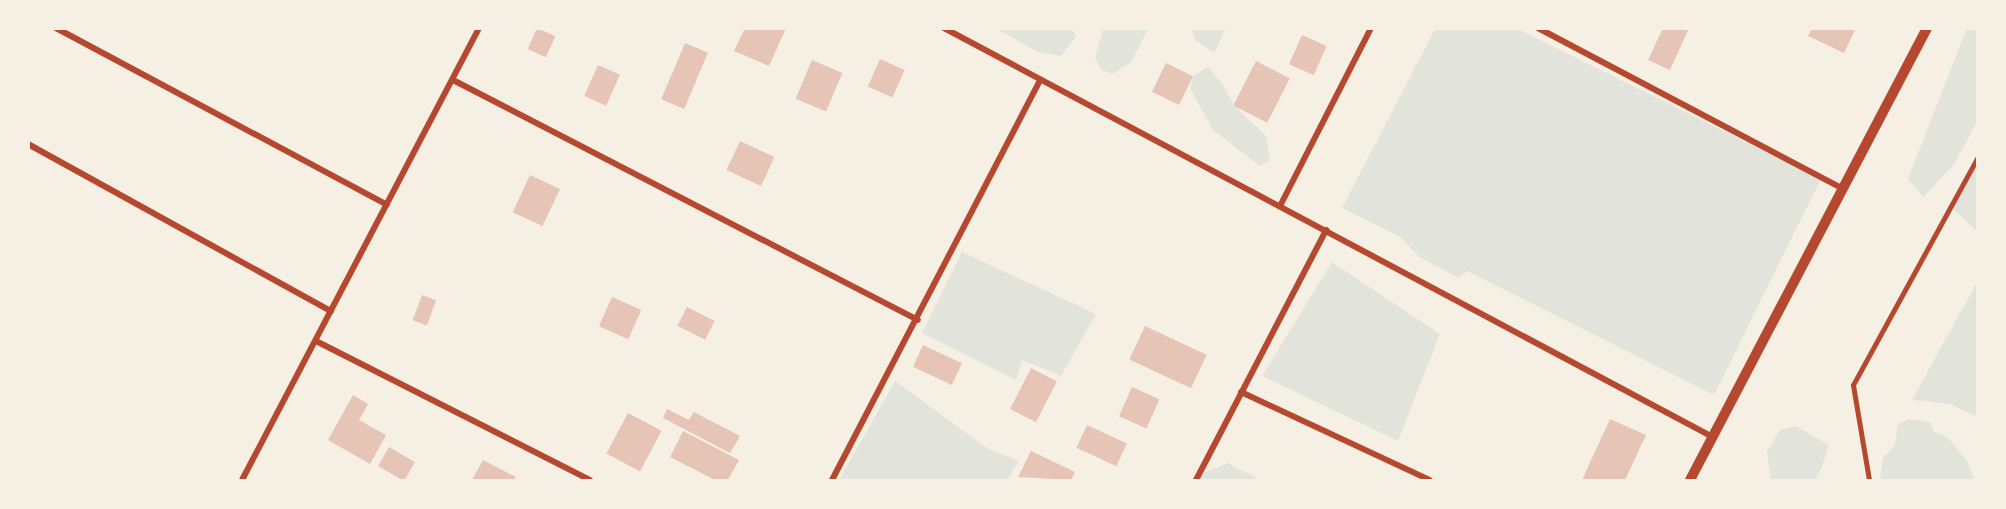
<!DOCTYPE html>
<html>
<head>
<meta charset="utf-8">
<style>
	body { margin:0 }
	#map { position:relative; width:2006px; height:509px; overflow:hidden; background:#f6efe4; font-family:Helvetica,sans-serif }
	div>[style] { position:absolute }
	.green>* { inset:0; background:#e2e4dc }
	.building>* { inset:0; background:#e6c5b7; transform-origin:0 0 }
	.service>* { height:4.5px; margin:-2.25px; padding:0 2.25px; transform-origin:2.25px; border-radius:2.25px; background:#b5482f }
	.minor>* { height:6px; margin:-3px; padding:0 3px; transform-origin:3px; border-radius:3px; background:#b5482f }
	.tertiary>* { height:10px; margin:-5px; padding:0 5px; transform-origin:5px; border-radius:5px; background:#b5482f }
	span { translate:-50% -50%; white-space:nowrap; text-align:center; line-height:1.15; -webkit-text-stroke:6px #f6efe4; paint-order:stroke }
	.frame { position:absolute; inset:0; border:30px solid #f6efe4; pointer-events:none }
</style>
</head>
<body>
<div id="map">
	<div class="green">
		<div style="clip-path:polygon(1967px 28px,1977px 29px,1977px 121px,1955px 163px,1923px 197px,1908px 179px)"></div>
		<div style="clip-path:polygon(997px 29px,1072px 29px,1076px 37px,1061px 56px,1038px 52px)"></div>
		<div style="clip-path:polygon(1103px 29px,1148px 29px,1131px 62px,1112px 74px,1101px 69px,1095px 58px)"></div>
		<div style="clip-path:polygon(1191px 29px,1191px 28px,1226px 29px,1214px 53px,1195px 40px)"></div>
		<div style="clip-path:polygon(1435px 29px,1518px 29px,1821px 179px,1714px 395px,1467px 271px,1459px 278px,1419px 257px,1400px 237px,1342px 208px)"></div>
		<div style="clip-path:polygon(1208px 67px,1230px 93px,1224px 88px,1235px 106px,1266px 136px,1270px 160px,1260px 166px,1213px 130px,1190px 88px,1193px 76px)"></div>
		<div style="clip-path:polygon(1977px 164px,1977px 231px,1950px 206px)"></div>
		<div style="clip-path:polygon(962px 252px,1096px 314px,1061px 376px,1022px 360px,1016px 380px,922px 333px)"></div>
		<div style="clip-path:polygon(1332px 262px,1440px 334px,1398px 441px,1262px 376px)"></div>
		<div style="clip-path:polygon(1977px 282px,1977px 417px,1950px 404px,1912px 400px)"></div>
		<div style="clip-path:polygon(895px 381px,987px 448px,1019px 461px,1007px 480px,839px 480px)"></div>
		<div style="clip-path:polygon(1909px 419px,1930px 422px,1934px 431px,1949px 439px,1967px 461px,1975px 480px,1880px 480px,1883px 458px,1895px 445px,1898px 424px)"></div>
		<div style="clip-path:polygon(1796px 426px,1829px 445px,1822px 467px,1815px 480px,1771px 480px,1767px 451px,1780px 430px)"></div>
		<div style="clip-path:polygon(1228px 463px,1260px 480px,1201px 480px,1204px 473px)"></div>
	</div>
	<div class="building">
		<div style="left:537px;top:28px;width:20px;height:23px;rotate:24deg"></div>
		<div style="clip-path:polygon(745px 28px,786px 28px,769px 66px,734px 51px)"></div>
		<div style="clip-path:polygon(1663px 28px,1689px 28px,1670px 70px,1648px 60px)"></div>
		<div style="clip-path:polygon(1812px 28px,1856px 28px,1844px 53px,1808px 36px)"></div>
		<div style="left:1302px;top:35px;width:27px;height:32px;rotate:24deg"></div>
		<div style="left:685px;top:43px;width:25px;height:61px;rotate:23deg"></div>
		<div style="left:880px;top:59px;width:27px;height:30px;rotate:24deg"></div>
		<div style="left:812px;top:60px;width:33px;height:42px;rotate:23deg"></div>
		<div style="left:1256px;top:61px;width:38px;height:50px;rotate:27deg"></div>
		<div style="left:1166px;top:63px;width:30px;height:32px;rotate:26deg"></div>
		<div style="left:598px;top:65px;width:24px;height:34px;rotate:24deg"></div>
		<div style="left:740px;top:141px;width:38px;height:32px;rotate:25deg"></div>
		<div style="left:530px;top:175px;width:33px;height:41px;rotate:25deg"></div>
		<div style="left:422px;top:295px;width:15px;height:27px;rotate:20deg"></div>
		<div style="left:612px;top:297px;width:32px;height:32px;rotate:24deg"></div>
		<div style="left:687px;top:307px;width:31px;height:21px;rotate:27deg"></div>
		<div style="left:1145px;top:326px;width:68px;height:37px;rotate:25deg"></div>
		<div style="left:923px;top:345px;width:43px;height:24px;rotate:25deg"></div>
		<div style="left:1031px;top:368px;width:29px;height:46px;rotate:27deg"></div>
		<div style="left:1132px;top:387px;width:30px;height:32px;rotate:24deg"></div>
		<div style="clip-path:polygon(353px 395px,368px 404px,359px 420px,386px 435px,370px 464px,328px 440px)"></div>
		<div style="clip-path:polygon(667px 409px,689px 420px,694px 412px,740px 436px,730px 453px,663px 418px)"></div>
		<div style="left:628px;top:413px;width:38px;height:46px;rotate:28deg"></div>
		<div style="clip-path:polygon(1610px 419px,1646px 435px,1625px 480px,1582px 480px)"></div>
		<div style="left:1087px;top:425px;width:44px;height:25px;rotate:25deg"></div>
		<div style="clip-path:polygon(683px 431px,739px 460px,728px 480px,715px 480px,670px 457px)"></div>
		<div style="left:389px;top:447px;width:30px;height:22px;rotate:30deg"></div>
		<div style="clip-path:polygon(1031px 451px,1075px 472px,1071px 480px,1018px 477px)"></div>
		<div style="clip-path:polygon(483px 460px,516px 477px,514px 480px,472px 480px)"></div>
	</div>
	<div class="service">
		<div style="left:1869px;top:480px;width:96px;rotate:-99.6deg"></div>
		<div style="left:1853px;top:385px;width:260px;rotate:-61.3deg"></div>
	</div>
	<div class="minor">
		<div style="left:56px;top:28px;width:375px;rotate:28.1deg"></div>
		<div style="left:944px;top:28px;width:871px;rotate:28.01deg"></div>
		<div style="left:1538px;top:28px;width:345px;rotate:27.8deg"></div>
		<div style="left:453px;top:80px;width:523px;rotate:27.3deg"></div>
		<div style="left:28px;top:144px;width:346px;rotate:28.9deg"></div>
		<div style="left:1280px;top:206px;width:200px;rotate:-62.9deg"></div>
		<div style="left:316px;top:341px;width:307px;rotate:26.9deg"></div>
		<div style="left:1241px;top:392px;width:208px;rotate:25deg"></div>
		<div style="left:242px;top:480px;width:510px;rotate:-62.33deg"></div>
		<div style="left:832px;top:480px;width:451px;rotate:-62.5deg"></div>
		<div style="left:1196px;top:480px;width:282px;rotate:-62.5deg"></div>
	</div>
	<div class="tertiary">
		<div style="left:1690px;top:480px;width:510px;rotate:-62.33deg"></div>
	</div>
	<div class="frame"></div>
</div>
</body>
</html>
